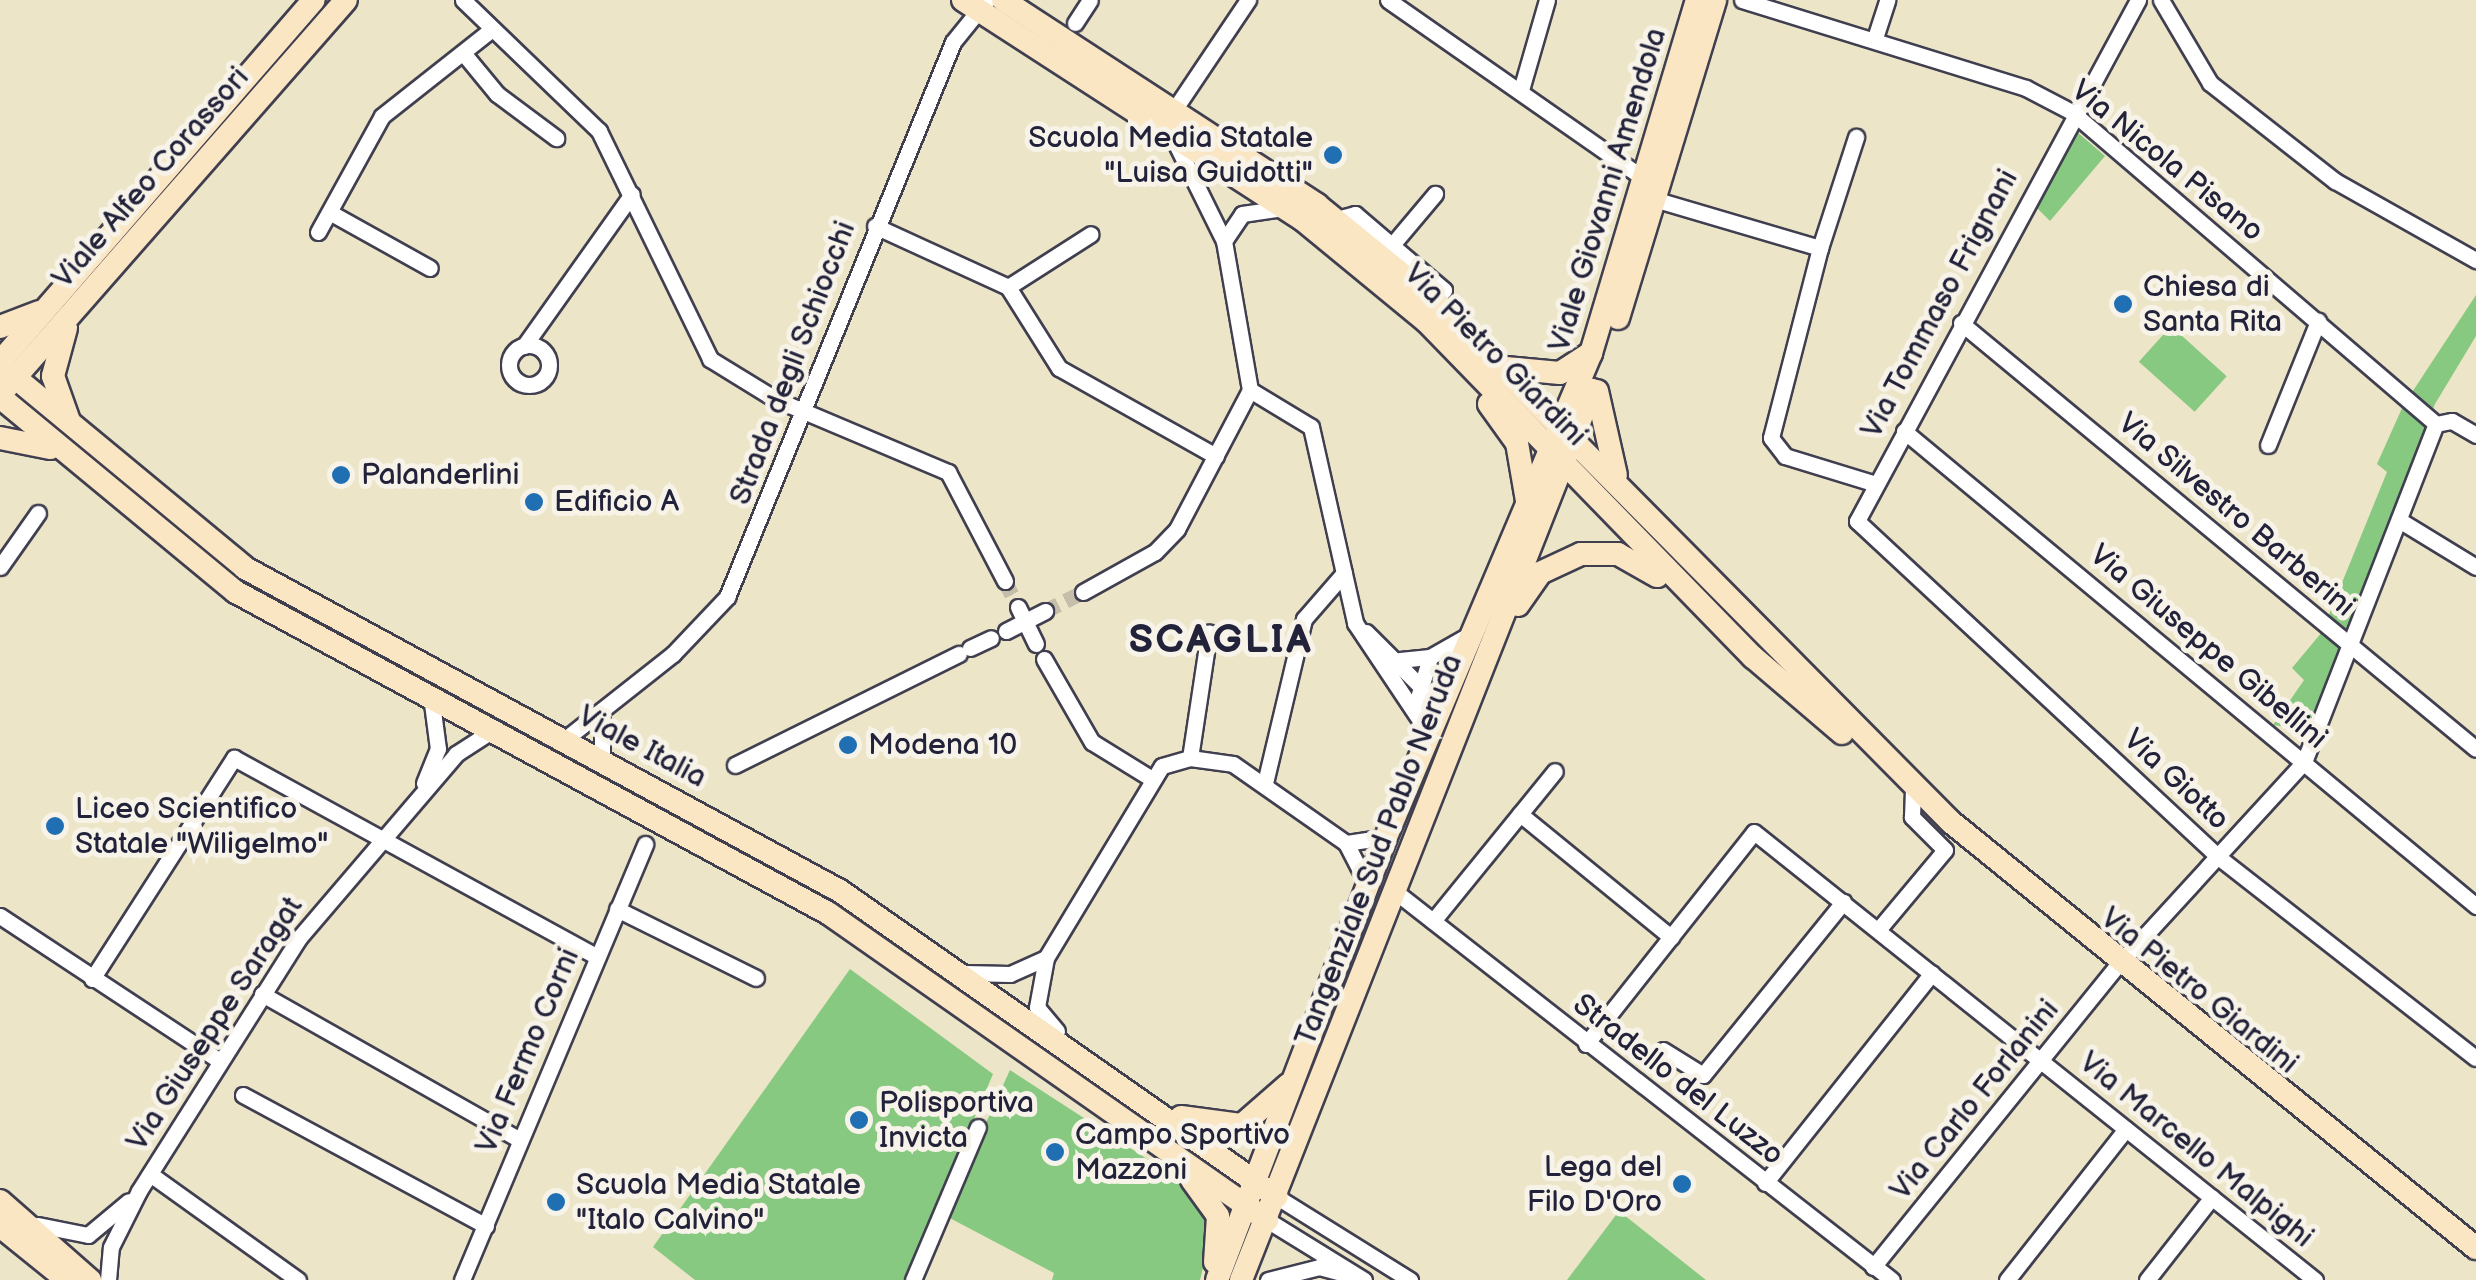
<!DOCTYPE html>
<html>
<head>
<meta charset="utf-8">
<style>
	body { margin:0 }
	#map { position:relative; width:2476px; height:1280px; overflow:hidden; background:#ece5c7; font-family:"Balsamiq Sans",sans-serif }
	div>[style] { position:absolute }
	.green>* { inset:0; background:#88c981; transform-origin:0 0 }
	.street-tunnel>* { height:15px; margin-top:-7.5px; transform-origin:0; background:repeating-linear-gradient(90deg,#c4beab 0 15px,transparent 0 23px) }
	.roads { filter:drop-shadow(2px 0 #403f50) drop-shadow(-2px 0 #403f50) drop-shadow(0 2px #403f50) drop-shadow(0 -2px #403f50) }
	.street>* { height:15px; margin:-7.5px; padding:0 7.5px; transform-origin:7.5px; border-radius:7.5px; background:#fff }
	.street>.ring { margin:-7.5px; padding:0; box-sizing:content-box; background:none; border:15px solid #fff; border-radius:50% }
	.secondary>* { height:22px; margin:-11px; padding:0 11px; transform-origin:11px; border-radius:11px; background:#fbe6c4 }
	.dots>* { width:28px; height:28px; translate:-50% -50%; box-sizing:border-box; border:5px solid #f7f3e8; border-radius:50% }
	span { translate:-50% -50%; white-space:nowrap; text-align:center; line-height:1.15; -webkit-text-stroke:10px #f7f3e8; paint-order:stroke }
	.poi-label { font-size:30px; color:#22223b }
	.right { translate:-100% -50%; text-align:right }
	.left { translate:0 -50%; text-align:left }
	.street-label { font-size:30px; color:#22223b }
	.district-label { font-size:40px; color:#22223b; font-weight:700; letter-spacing:2.5px }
</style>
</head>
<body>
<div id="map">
	<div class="green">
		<div style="clip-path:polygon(2076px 131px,2105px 156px,2050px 221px,2035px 206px)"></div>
		<div style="clip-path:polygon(2476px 295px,2476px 336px,2435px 404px,2307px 730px,2273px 725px,2304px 680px,2292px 668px,2322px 632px,2387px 472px,2377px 464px,2403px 406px)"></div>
		<div style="left:2171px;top:326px;width:75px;height:48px;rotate:42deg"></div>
		<div style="clip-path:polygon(850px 969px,993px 1074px,906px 1280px,695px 1280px,653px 1247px)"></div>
		<div style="clip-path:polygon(1010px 1070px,1181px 1181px,1213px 1227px,1200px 1280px,1052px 1280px,1054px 1273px,944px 1215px)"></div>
		<div style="clip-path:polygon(1619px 1211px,1706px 1280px,1567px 1280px)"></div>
	</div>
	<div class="street-tunnel">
		<div style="left:1005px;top:581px;width:29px;rotate:63deg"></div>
		<div style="left:1045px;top:611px;width:42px;rotate:-26.6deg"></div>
	</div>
	<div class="roads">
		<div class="street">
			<div style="left:463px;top:0;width:189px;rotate:43.9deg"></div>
			<div style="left:599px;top:131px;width:254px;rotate:64deg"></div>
			<div style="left:710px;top:359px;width:76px;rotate:31.6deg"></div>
			<div style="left:775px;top:399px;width:188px;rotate:22.9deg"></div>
			<div style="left:948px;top:472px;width:123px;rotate:62.4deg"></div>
			<div style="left:1388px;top:0;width:313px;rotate:34.9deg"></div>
			<div style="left:1742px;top:0;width:297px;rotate:17.2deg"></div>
			<div style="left:2026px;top:88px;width:52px;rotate:27.6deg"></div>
			<div style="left:2072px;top:112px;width:479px;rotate:40.6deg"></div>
			<div style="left:2138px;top:0;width:592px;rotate:118.34deg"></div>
			<div style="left:1857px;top:521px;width:492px;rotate:42.9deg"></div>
			<div style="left:2217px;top:856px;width:328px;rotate:38deg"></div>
			<div style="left:2161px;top:0;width:96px;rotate:59.4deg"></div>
			<div style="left:2210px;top:83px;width:159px;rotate:38.1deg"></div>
			<div style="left:2335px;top:181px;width:162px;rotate:29.3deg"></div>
			<div style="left:1075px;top:23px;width:27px;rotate:-57deg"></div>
			<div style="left:1875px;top:38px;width:40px;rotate:-72deg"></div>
			<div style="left:464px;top:54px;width:52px;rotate:50.5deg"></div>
			<div style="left:497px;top:94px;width:74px;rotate:36.7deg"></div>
			<div style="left:1521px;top:90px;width:94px;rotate:-73.9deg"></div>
			<div style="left:1174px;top:110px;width:133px;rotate:-56.1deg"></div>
			<div style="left:1657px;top:200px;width:170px;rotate:16.4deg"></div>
			<div style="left:1820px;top:248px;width:196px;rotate:104.5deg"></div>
			<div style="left:1771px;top:438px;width:23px;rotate:52deg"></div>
			<div style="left:1785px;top:456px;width:95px;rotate:17.1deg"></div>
			<div style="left:331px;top:213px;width:113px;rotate:29.1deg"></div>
			<div style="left:1333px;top:220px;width:23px;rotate:-15deg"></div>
			<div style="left:1355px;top:214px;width:117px;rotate:40.5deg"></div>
			<div style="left:1444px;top:290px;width:14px;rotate:135deg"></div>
			<div style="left:875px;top:226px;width:146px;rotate:24.6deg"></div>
			<div style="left:1008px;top:287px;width:96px;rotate:57.8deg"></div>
			<div style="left:1059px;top:368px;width:180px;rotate:29.3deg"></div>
			<div style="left:318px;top:232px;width:132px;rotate:-61.1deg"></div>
			<div style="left:382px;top:116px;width:139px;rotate:-38.3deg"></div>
			<div style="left:1224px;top:241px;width:32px;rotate:-56deg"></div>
			<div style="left:1242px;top:214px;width:41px;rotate:-8.3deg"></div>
			<div style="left:1392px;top:245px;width:67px;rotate:-49.9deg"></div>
			<div style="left:1820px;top:248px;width:117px;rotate:-72deg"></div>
			<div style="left:1008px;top:287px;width:98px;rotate:-32.6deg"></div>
			<div style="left:1961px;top:323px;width:668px;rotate:39.6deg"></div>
			<div class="ring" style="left:509px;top:345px;width:25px;height:25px"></div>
			<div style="left:524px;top:346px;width:186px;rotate:-54.6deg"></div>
			<div style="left:1250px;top:390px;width:71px;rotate:31.2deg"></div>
			<div style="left:1311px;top:427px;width:201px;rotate:77.3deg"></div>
			<div style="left:1355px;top:623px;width:112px;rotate:56.3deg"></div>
			<div style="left:2436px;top:424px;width:16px;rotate:-11deg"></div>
			<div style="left:2452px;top:421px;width:28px;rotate:30deg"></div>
			<div style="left:1904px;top:431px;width:744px;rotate:39.71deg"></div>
			<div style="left:2268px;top:445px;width:134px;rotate:-68deg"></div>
			<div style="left:2399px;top:520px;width:90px;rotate:31.4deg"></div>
			<div style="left:0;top:567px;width:66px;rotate:-54.9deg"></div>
			<div style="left:1083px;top:592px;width:82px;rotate:-29.1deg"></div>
			<div style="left:1155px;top:552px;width:32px;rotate:-46deg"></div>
			<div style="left:1177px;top:529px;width:157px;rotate:-62.3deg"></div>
			<div style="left:1250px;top:390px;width:151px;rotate:-99.9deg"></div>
			<div style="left:1224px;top:241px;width:110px;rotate:-116.3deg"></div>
			<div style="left:1018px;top:607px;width:41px;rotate:64.1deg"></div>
			<div style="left:1006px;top:631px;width:44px;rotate:-27.1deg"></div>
			<div style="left:1366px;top:632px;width:107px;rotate:45deg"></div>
			<div style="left:970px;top:648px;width:23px;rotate:-25deg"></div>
			<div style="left:1044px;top:659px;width:96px;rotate:60deg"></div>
			<div style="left:1092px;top:742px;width:65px;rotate:31.7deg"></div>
			<div style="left:1400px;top:660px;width:30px;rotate:-6deg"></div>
			<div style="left:1430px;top:657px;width:53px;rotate:-29.5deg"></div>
			<div style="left:564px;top:740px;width:139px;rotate:-38.3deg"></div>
			<div style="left:673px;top:654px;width:79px;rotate:-46.5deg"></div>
			<div style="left:727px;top:597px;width:599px;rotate:-67.84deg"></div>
			<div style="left:953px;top:42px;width:54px;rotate:-51deg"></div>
			<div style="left:1423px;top:750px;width:49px;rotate:-97deg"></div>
			<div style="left:1417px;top:701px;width:46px;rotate:-73.5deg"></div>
			<div style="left:1190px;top:758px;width:127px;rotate:-81.4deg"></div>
			<div style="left:602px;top:760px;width:45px;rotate:-90deg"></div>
			<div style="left:735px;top:765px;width:250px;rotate:-26.4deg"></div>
			<div style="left:424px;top:783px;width:37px;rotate:-68deg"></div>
			<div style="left:438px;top:749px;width:53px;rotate:-97.5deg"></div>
			<div style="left:1265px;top:783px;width:169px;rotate:-76.6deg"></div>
			<div style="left:1304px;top:619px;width:61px;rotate:-49deg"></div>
			<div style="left:1520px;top:814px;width:195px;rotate:39.2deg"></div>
			<div style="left:1346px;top:843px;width:40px;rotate:-8.5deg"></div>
			<div style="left:1397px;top:893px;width:628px;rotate:38.02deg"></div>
			<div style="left:617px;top:909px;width:155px;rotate:26.4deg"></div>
			<div style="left:0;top:916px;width:263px;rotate:33.4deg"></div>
			<div style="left:1433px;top:921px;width:193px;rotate:-50.9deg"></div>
			<div style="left:1878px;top:930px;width:104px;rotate:-50.1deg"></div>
			<div style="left:1945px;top:850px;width:47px;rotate:-135deg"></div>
			<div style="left:1912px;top:817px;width:30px;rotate:-88deg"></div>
			<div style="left:964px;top:973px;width:46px;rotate:1.2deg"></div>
			<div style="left:1010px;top:974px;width:39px;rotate:-24deg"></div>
			<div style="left:92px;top:979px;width:263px;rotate:-57.3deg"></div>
			<div style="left:234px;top:758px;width:414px;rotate:28.7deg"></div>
			<div style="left:262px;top:994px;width:296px;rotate:29.5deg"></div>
			<div style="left:1057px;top:1031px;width:31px;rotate:-130deg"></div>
			<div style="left:1037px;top:1007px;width:50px;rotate:-79.6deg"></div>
			<div style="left:1046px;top:958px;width:224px;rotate:-58.9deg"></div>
			<div style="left:1162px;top:766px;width:29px;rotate:-16deg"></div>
			<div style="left:1190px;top:758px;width:43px;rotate:7.9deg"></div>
			<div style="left:1233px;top:764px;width:138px;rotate:35deg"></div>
			<div style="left:1346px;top:843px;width:46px;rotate:62.9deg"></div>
			<div style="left:1586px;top:1044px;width:270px;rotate:-51.6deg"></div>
			<div style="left:1754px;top:832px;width:718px;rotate:38.61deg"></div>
			<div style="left:1663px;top:1050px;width:47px;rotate:32deg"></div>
			<div style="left:1703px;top:1075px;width:223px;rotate:-51deg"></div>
			<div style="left:243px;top:1095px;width:276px;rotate:28.3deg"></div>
			<div style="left:150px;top:1174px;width:182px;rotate:35.6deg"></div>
			<div style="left:1765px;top:1183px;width:268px;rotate:-51.5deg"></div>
			<div style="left:1277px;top:1197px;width:157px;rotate:32deg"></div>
			<div style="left:1267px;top:1220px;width:114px;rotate:31.7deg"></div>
			<div style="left:38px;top:1225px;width:51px;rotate:11.3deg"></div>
			<div style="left:88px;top:1235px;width:53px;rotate:-39.7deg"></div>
			<div style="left:1873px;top:1267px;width:387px;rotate:-51deg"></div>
			<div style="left:2117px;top:966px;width:277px;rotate:-47.5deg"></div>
			<div style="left:2304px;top:762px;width:363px;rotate:-68.7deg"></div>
			<div style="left:108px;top:1280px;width:33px;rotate:-85deg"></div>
			<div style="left:111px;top:1247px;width:63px;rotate:-63.4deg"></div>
			<div style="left:139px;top:1191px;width:299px;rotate:-57.7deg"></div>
			<div style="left:299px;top:938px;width:242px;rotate:-49.5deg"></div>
			<div style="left:456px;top:754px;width:44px;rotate:-33deg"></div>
			<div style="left:462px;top:1280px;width:473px;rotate:-67.2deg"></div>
			<div style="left:913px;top:1280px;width:166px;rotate:-67deg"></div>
			<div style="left:1268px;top:1280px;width:53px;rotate:-14.3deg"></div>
			<div style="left:1319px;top:1267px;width:28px;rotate:15deg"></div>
			<div style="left:2007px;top:1280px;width:192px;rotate:-51.8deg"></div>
			<div style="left:2147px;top:1280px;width:105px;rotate:-51.9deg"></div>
		</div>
		<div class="secondary">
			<div style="left:963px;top:0;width:405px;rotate:32.9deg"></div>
			<div style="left:1303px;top:220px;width:159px;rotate:39.4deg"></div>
			<div style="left:1426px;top:321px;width:469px;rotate:45.8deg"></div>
			<div style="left:1753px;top:657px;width:117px;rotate:40.5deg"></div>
			<div style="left:1003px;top:0;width:375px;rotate:33.1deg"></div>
			<div style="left:1317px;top:205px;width:151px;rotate:39.1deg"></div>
			<div style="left:1434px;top:300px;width:735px;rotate:45.28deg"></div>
			<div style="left:1951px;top:822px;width:676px;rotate:39.06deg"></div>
			<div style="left:1618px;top:318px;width:332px;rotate:-73deg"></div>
			<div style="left:0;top:327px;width:42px;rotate:-21deg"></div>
			<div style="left:66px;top:328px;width:50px;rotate:105.2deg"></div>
			<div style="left:53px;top:376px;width:48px;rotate:70.4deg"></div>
			<div style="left:0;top:362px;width:479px;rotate:-49.1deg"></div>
			<div style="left:0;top:365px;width:318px;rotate:39.6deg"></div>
			<div style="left:245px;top:568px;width:677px;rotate:28.5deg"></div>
			<div style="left:840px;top:891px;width:533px;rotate:35deg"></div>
			<div style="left:1506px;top:368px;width:54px;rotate:5.3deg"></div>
			<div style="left:1560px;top:373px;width:37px;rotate:-33deg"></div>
			<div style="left:5px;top:389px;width:517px;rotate:-48.76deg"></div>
			<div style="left:1597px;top:391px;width:86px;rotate:77.3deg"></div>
			<div style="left:0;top:397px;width:306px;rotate:39.6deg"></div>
			<div style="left:236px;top:592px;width:673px;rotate:28.47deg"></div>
			<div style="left:828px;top:913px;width:536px;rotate:34.97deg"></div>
			<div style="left:1489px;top:404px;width:48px;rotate:54.3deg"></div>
			<div style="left:1517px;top:443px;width:59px;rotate:80.2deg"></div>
			<div style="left:0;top:438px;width:51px;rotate:11.3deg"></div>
			<div style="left:1518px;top:605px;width:39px;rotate:-55deg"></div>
			<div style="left:1540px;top:573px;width:45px;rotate:-24.9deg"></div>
			<div style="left:1581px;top:554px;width:37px"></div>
			<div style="left:1618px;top:554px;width:45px;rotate:29.4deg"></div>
			<div style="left:1181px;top:1117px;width:62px;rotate:7.5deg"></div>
			<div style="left:1242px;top:1125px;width:62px;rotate:-41.1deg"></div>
			<div style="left:1192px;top:1180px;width:44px;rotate:54.2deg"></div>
			<div style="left:1218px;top:1216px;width:46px;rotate:93.7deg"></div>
			<div style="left:0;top:1201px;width:120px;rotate:41.3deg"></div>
			<div style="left:0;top:1226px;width:86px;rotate:38.9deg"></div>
			<div style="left:1217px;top:1280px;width:474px;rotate:-69.1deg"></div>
			<div style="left:1386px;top:837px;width:526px;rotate:-67.04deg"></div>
			<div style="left:1591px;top:353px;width:369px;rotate:-73.3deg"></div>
			<div style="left:1241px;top:1280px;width:957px;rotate:-68.48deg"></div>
		</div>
	</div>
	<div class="dots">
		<div style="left:1333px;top:155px;background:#1f6fb2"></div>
		<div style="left:2123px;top:304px;background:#1f6fb2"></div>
		<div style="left:341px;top:475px;background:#1f6fb2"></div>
		<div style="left:534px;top:502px;background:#1f6fb2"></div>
		<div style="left:848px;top:745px;background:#1f6fb2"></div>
		<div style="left:55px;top:826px;background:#1f6fb2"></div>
		<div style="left:859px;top:1120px;background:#1f6fb2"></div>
		<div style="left:1055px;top:1152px;background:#1f6fb2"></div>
		<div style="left:1682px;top:1184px;background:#1f6fb2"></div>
		<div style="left:556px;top:1202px;background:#1f6fb2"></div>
	</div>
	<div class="poi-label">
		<span class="right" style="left:1313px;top:155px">Scuola Media Statale<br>"Luisa Guidotti"</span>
		<span class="left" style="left:2143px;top:304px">Chiesa di<br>Santa Rita</span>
		<span class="left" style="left:361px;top:475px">Palanderlini</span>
		<span class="left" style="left:554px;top:502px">Edificio A</span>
		<span class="left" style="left:868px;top:745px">Modena 10</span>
		<span class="left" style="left:75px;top:826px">Liceo Scientifico<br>Statale "Wiligelmo"</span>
		<span class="left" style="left:879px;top:1120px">Polisportiva<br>Invicta</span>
		<span class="left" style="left:1075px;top:1152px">Campo Sportivo<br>Mazzoni</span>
		<span class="right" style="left:1662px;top:1184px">Lega del<br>Filo D'Oro</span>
		<span class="left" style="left:576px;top:1202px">Scuola Media Statale<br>"Italo Calvino"</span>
	</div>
	<div class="street-label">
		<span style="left:2167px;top:161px;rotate:39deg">Via Nicola Pisano</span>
		<span style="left:151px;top:178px;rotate:-49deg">Viale Alfeo Corassori</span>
		<span style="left:1608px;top:190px;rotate:-73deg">Viale Giovanni Amendola</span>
		<span style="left:1940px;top:304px;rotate:-62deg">Via Tommaso Frignani</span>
		<span style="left:1495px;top:355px;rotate:45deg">Via Pietro Giardini</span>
		<span style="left:793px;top:363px;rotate:-69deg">Strada degli Schiocchi</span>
		<span style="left:2236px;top:515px;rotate:40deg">Via Silvestro Barberini</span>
		<span style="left:2208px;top:647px;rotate:40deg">Via Giuseppe Gibellini</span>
		<span style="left:642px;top:747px;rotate:28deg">Viale Italia</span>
		<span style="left:2176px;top:780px;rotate:43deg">Via Giotto</span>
		<span style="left:1379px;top:850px;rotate:-69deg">Tangenziale Sud Pablo Neruda</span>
		<span style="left:2199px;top:991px;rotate:39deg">Via Pietro Giardini</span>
		<span style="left:215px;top:1024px;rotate:-57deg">Via Giuseppe Saragat</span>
		<span style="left:528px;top:1051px;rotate:-67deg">Via Fermo Corni</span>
		<span style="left:1678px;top:1080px;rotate:38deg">Stradello del Luzzo</span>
		<span style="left:1975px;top:1100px;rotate:-51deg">Via Carlo Forlanini</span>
		<span style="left:2196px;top:1150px;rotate:39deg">Via Marcello Malpighi</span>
	</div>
	<div class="district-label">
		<span style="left:1221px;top:640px">SCAGLIA</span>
	</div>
</div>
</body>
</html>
